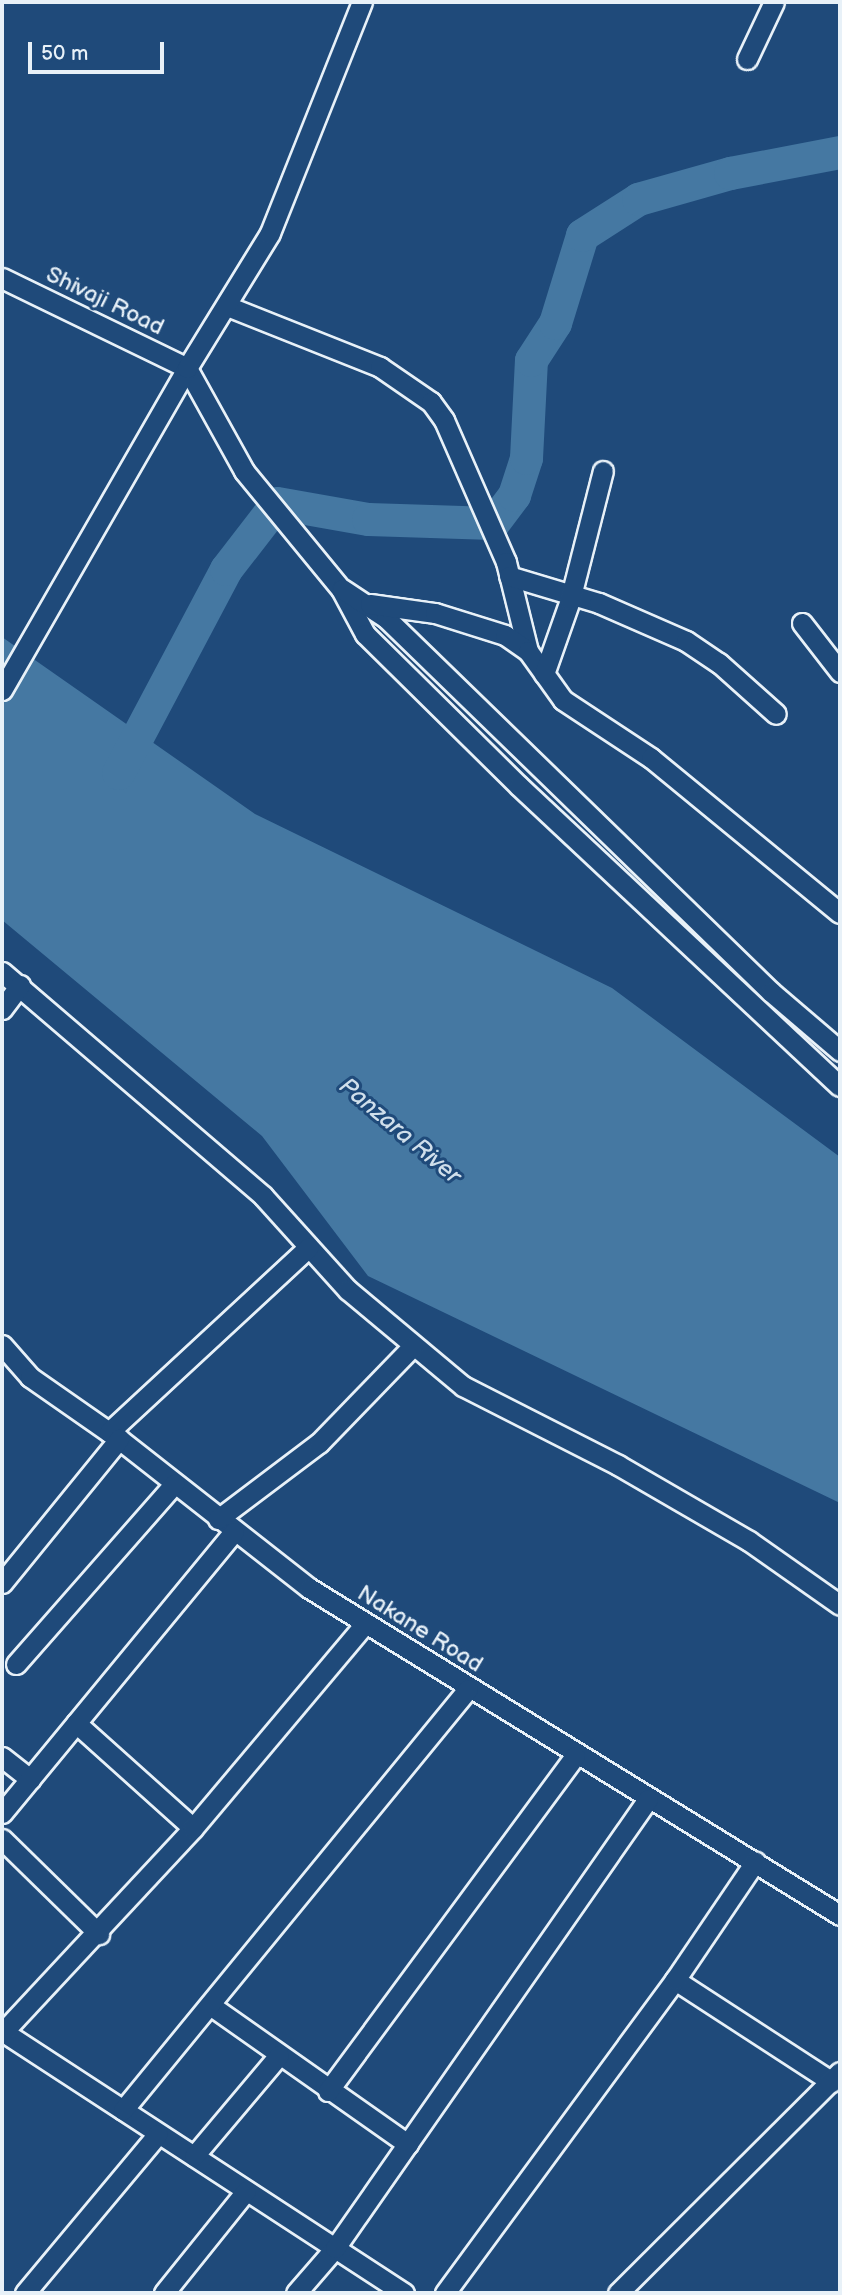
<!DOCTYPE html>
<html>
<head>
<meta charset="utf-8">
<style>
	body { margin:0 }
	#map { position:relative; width:842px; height:2295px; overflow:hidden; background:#1f4a7a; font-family:"Balsamiq Sans",sans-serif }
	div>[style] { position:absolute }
	.water>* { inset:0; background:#4578a2 }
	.river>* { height:33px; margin:-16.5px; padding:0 16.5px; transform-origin:16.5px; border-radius:16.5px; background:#4578a2 }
	.roads { filter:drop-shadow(2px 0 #e8f1f8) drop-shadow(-2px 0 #e8f1f8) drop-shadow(0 2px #e8f1f8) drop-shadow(0 -2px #e8f1f8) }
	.minor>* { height:19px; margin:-9.5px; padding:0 9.5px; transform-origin:9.5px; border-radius:9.5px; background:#1f4a7a }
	span { translate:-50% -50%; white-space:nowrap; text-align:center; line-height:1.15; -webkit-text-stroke:6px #1f4a7a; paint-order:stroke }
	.street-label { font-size:23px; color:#e8f1f8 }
	.water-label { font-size:24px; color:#d0dfeb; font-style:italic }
	.frame { position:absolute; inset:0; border:4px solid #e8f1f8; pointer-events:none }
	.scale { position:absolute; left:28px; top:42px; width:136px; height:32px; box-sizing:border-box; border:4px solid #e8f1f8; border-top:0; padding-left:9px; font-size:21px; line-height:24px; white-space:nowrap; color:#e8f1f8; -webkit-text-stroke:5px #1f4a7a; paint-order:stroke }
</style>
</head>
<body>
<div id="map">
	<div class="water">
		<div style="clip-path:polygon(2px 637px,255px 814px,612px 988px,840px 1157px,840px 1503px,368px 1276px,262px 1136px,2px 920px)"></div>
	</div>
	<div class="river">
		<div style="left:118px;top:773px;width:231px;rotate:-62.1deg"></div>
		<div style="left:226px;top:569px;width:83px;rotate:-52.3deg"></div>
		<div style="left:277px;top:503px;width:92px;rotate:10deg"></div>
		<div style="left:368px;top:519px;width:125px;rotate:1.8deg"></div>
		<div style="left:493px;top:523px;width:35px;rotate:-53deg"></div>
		<div style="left:514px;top:495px;width:39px;rotate:-72deg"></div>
		<div style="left:526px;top:458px;width:98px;rotate:-87.1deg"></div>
		<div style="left:531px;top:360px;width:44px;rotate:-57deg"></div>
		<div style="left:555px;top:323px;width:92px;rotate:-72.9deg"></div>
		<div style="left:582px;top:235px;width:67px;rotate:-32.7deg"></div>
		<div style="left:638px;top:199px;width:96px;rotate:-15.8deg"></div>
		<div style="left:730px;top:173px;width:112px;rotate:-10.8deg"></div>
	</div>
	<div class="roads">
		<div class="minor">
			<div style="left:747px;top:59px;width:63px;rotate:-64.7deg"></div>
			<div style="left:2px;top:278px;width:206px;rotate:25.9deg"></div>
			<div style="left:187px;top:368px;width:118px;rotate:61deg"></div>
			<div style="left:244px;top:471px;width:153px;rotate:50.6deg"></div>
			<div style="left:341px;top:589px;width:51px;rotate:61.9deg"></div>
			<div style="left:365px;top:634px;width:216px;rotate:44.6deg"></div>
			<div style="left:519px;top:786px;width:439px;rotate:43.1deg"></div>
			<div style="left:227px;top:306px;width:165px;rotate:21.7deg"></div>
			<div style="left:380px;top:367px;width:62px;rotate:34.5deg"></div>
			<div style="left:431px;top:402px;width:22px;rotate:54deg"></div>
			<div style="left:444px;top:420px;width:155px;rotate:66.4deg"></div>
			<div style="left:506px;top:562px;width:92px;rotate:76.1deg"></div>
			<div style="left:509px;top:576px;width:94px;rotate:16.7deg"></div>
			<div style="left:599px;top:603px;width:95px;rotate:23.6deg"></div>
			<div style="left:686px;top:641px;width:40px;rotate:34deg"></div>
			<div style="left:719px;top:663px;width:76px;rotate:41.8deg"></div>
			<div style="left:342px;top:589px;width:53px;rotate:33.4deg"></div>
			<div style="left:386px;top:618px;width:537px;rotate:44.17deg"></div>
			<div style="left:771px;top:992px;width:91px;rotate:40.5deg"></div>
			<div style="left:370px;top:604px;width:66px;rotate:7.9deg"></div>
			<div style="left:435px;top:613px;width:73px;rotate:17.4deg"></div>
			<div style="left:505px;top:635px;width:28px;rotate:35deg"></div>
			<div style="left:528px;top:651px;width:60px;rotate:54.5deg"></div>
			<div style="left:563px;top:700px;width:105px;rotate:33.4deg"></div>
			<div style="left:651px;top:758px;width:244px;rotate:39.4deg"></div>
			<div style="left:802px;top:623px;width:62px;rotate:52.2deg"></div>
			<div style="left:544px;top:674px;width:78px;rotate:-70.6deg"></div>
			<div style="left:570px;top:600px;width:133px;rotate:-75.7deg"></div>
			<div style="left:2px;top:690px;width:371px;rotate:-60.1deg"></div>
			<div style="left:187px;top:368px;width:158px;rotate:-58.4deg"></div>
			<div style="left:270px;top:233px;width:249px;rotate:-68.3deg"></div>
			<div style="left:2px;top:972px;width:344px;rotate:40.6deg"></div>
			<div style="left:263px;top:1196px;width:127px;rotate:47.9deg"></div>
			<div style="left:348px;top:1290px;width:150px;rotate:39.9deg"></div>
			<div style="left:463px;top:1386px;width:174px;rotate:27deg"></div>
			<div style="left:618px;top:1465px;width:151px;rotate:30.1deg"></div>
			<div style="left:749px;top:1541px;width:111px;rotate:35.1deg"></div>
			<div style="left:2px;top:1009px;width:30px;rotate:-53deg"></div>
			<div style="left:2px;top:1345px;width:43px;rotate:48.8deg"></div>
			<div style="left:30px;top:1377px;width:108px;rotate:34.9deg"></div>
			<div style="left:119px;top:1439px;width:241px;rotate:38.1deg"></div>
			<div style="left:309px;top:1588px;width:624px;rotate:31.63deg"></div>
			<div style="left:109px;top:1432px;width:272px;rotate:-42.8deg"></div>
			<div style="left:218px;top:1519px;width:126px;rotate:-37deg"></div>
			<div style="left:319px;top:1443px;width:134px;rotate:-45.9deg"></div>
			<div style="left:2px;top:1583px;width:186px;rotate:-50.9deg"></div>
			<div style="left:16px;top:1664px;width:240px;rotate:-48.7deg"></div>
			<div style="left:76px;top:1723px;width:157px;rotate:41.9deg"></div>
			<div style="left:2px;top:1757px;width:36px;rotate:38deg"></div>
			<div style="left:2px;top:1813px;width:364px;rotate:-50.5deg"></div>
			<div style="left:2px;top:1839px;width:136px;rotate:44.4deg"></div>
			<div style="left:675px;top:1980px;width:187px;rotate:33deg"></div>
			<div style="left:210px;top:2005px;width:242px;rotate:35.1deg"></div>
			<div style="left:2px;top:2031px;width:480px;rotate:33.1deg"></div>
			<div style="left:2px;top:2033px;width:280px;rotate:-47deg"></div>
			<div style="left:193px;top:1828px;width:267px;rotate:-49.9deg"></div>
			<div style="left:328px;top:2091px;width:416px;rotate:-53.6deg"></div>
			<div style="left:123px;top:2110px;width:544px;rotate:-50.67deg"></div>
			<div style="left:194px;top:2156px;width:132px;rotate:-49.9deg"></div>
			<div style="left:25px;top:2293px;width:207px;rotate:-50.1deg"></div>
			<div style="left:164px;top:2293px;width:131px;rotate:-51.2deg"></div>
			<div style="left:296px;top:2293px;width:60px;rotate:-49.1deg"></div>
			<div style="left:335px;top:2248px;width:547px;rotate:-55.12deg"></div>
			<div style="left:445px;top:2293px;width:388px;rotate:-53.7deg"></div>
			<div style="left:675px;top:1980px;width:143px;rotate:-55.9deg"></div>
			<div style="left:618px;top:2293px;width:313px;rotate:-44.9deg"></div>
		</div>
	</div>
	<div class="street-label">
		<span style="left:105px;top:301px;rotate:26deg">Shivaji Road</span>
		<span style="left:420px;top:1629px;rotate:32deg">Nakane Road</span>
	</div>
	<div class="water-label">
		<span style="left:400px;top:1131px;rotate:40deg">Panzara River</span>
	</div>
	<div class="frame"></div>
	<div class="scale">50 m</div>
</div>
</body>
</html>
